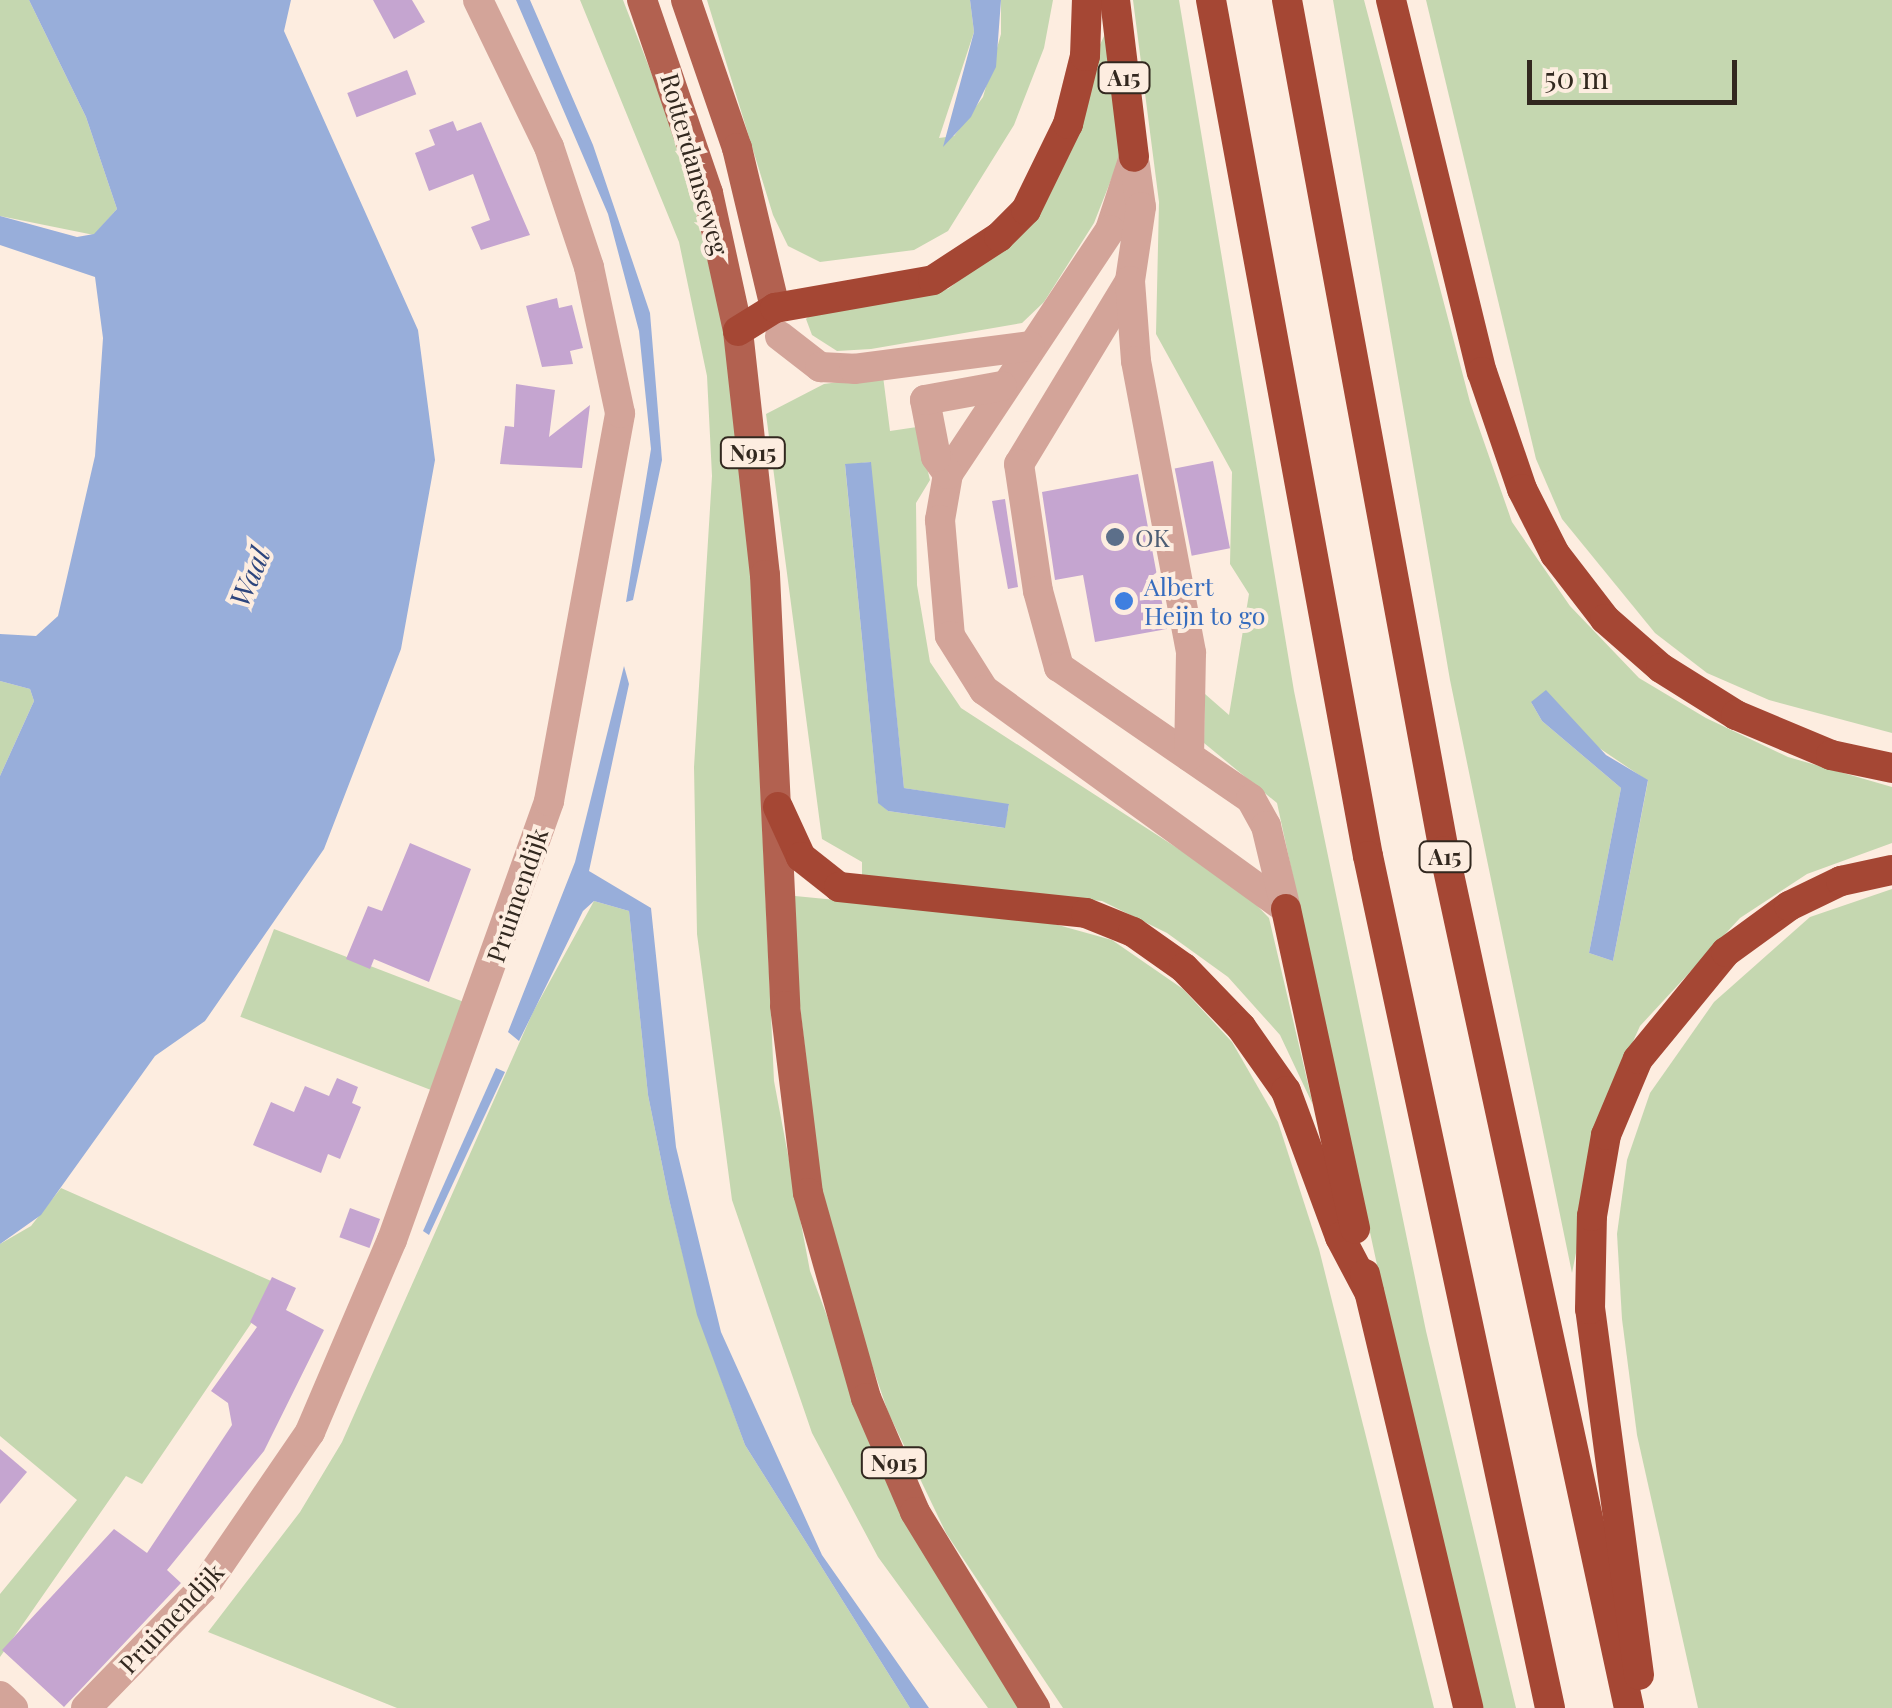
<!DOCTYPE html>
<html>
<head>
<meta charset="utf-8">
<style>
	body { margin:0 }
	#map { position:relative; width:1892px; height:1708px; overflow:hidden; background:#fdede0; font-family:"Playfair Display",serif }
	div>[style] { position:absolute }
	.green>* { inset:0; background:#c5d7b0; transform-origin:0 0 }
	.water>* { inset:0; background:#98aeda }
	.building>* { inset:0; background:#c5a5d0; transform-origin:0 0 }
	.minor>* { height:30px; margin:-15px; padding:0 15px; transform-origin:15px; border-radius:15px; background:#d3a499 }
	.major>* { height:30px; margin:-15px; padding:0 15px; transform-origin:15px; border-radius:15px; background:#b26150 }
	.highway>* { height:30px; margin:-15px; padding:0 15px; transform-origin:15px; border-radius:15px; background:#a54734 }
	.dots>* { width:28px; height:28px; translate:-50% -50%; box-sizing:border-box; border:5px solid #fdede0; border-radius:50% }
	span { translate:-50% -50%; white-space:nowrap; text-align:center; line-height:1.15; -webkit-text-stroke:8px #fdede0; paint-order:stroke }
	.shield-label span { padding:2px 8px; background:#fdede0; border:2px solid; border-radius:8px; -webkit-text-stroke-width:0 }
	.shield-label { font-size:22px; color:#32281f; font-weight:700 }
	.street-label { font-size:25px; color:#32281f }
	.service-label { font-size:25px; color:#4e5e75 }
	.left { translate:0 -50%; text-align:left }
	.shop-label { font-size:25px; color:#366cbe }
	.water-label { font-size:28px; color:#2d457d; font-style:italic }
	.scale { position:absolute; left:1527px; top:60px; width:210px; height:45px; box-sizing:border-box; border:5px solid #32281f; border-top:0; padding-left:12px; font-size:30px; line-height:35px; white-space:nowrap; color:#32281f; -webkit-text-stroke:8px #fdede0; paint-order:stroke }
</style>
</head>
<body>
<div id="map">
	<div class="green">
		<div style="clip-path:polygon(0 0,29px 0,86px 117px,117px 209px,94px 235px,0 216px)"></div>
		<div style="clip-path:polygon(580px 0,623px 0,680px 147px,727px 339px,747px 495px,774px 1081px,810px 1271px,896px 1499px,1020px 1708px,988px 1708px,878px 1557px,812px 1433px,732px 1200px,697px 934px,694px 767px,712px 476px,707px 376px,679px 242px)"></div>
		<div style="clip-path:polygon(707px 0,970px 0,974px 32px,939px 138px,954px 136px,983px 97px,1001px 34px,1001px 0,1053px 0,1044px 48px,1014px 125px,948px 231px,914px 250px,820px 262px,788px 246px,773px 215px)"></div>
		<div style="clip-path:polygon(1133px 0,1179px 0,1294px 691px,1426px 1331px,1516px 1708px,1481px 1708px,1434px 1528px,1277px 803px,1204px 743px,1205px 694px,1229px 715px,1249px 594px,1230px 564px,1232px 472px,1156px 334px,1159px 202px)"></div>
		<div style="clip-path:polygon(evenodd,1333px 0,1364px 0,1470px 402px,1512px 522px,1570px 606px,1639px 678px,1706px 718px,1788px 757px,1892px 787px,1892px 843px,1807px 874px,1740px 918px,1640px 1026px,1607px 1099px,1572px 1273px,1450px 680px,1333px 0,1531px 702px,1648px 781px,1613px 961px,1589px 953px,1621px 788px,1542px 721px,1531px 702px)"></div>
		<div style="clip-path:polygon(1426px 0,1892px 0,1892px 733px,1769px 700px,1707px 673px,1655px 633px,1562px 519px,1536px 459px)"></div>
		<div style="clip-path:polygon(1105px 34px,1120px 157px,1094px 223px,1044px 302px,1022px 323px,871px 349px,837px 351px,812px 335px,806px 319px,816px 308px,948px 289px,1008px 241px)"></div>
		<div style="clip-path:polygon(evenodd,883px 376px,890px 431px,917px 427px,930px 480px,916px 503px,917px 585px,930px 662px,961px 708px,1242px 890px,1269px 918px,1313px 1105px,1280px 1035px,1228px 977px,1167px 933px,1102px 901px,862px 878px,862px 862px,822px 839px,766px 414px,824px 384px,883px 376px,870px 462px,904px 788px,1009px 805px,1004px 828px,888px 811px,878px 802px,845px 465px,870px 462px)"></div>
		<div style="clip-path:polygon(0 681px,30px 689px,34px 701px,0 776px)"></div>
		<div style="clip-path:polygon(1892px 889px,1892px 1708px,1698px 1708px,1637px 1435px,1622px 1319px,1617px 1234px,1627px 1160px,1650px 1093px,1714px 1002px,1810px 917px)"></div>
		<div style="clip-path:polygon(795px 896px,1040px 920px,1112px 940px,1183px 989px,1232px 1042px,1278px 1122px,1319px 1249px,1434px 1708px,1063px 1708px,946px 1533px,888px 1412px,845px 1286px,820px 1180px,790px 919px)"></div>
		<div style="clip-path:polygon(594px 901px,629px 911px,648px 1095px,669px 1199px,698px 1315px,745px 1445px,910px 1708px,397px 1708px,208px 1632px,300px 1512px,342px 1442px,533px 1012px)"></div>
		<div style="left:274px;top:929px;width:214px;height:94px;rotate:21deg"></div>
		<div style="clip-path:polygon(61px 1188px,278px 1284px,142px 1484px,126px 1476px,0 1657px,0 1594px,77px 1500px,0 1436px,0 1244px,31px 1226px)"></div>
	</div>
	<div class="water">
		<div style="clip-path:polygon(29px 0,291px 0,284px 31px,418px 330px,435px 460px,401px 649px,324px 849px,205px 1021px,155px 1056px,41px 1215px,0 1244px,0 776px,34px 701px,30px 689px,0 681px,0 634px,36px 636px,58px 616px,95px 456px,103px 338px,95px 277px,0 245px,0 216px,77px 237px,94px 234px,117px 209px,86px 117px)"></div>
		<div style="clip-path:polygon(516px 0,530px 0,593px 145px,650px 313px,662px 460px,633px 600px,626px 602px,651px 449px,639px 331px,608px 214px)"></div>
		<div style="clip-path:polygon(970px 0,1001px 0,996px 67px,971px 117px,943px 147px,974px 32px)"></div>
		<div style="clip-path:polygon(871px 462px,904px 788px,1009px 804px,1005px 828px,888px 811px,878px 803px,845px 464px)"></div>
		<div style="clip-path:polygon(624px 666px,629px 684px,589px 871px,651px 908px,676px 1147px,721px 1332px,822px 1555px,929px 1708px,910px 1708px,745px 1445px,697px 1315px,669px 1199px,648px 1095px,629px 911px,594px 901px,583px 911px,519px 1041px,508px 1032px,575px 862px)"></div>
		<div style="clip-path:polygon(1546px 690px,1606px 755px,1648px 780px,1613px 961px,1589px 953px,1621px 788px,1542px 721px,1531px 702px)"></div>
		<div style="clip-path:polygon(496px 1068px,505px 1072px,429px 1235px,423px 1231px)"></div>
	</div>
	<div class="building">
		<div style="clip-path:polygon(373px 0,412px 0,425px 22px,394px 39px)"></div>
		<div style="left:407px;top:70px;width:26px;height:64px;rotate:69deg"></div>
		<div style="clip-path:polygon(453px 121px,457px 131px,481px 122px,530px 235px,481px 250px,471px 227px,490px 220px,473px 174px,429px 191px,415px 153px,435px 145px,429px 130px)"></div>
		<div style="clip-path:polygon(557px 298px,559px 308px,572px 305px,583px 348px,570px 351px,573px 364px,542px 367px,526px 306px)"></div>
		<div style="clip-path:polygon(516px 384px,555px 390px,549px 437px,590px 405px,582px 468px,500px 464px,505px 426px,514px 427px)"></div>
		<div style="left:1213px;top:461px;width:89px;height:39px;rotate:79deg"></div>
		<div style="clip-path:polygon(1138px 474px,1167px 629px,1095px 642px,1083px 575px,1055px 580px,1042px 492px)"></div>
		<div style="clip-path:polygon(1005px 499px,1018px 587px,1008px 589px,992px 501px)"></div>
		<div style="clip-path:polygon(410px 843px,471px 869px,429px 982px,374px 959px,370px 969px,346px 959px,368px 906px,382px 911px)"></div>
		<div style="clip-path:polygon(337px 1078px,358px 1087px,352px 1103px,361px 1107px,340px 1159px,328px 1154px,321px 1173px,253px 1145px,271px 1102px,294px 1112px,305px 1086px,329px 1096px)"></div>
		<div style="left:350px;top:1208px;width:32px;height:31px;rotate:20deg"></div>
		<div style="clip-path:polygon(272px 1277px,296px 1288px,286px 1310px,324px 1330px,264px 1451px,167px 1570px,181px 1583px,64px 1707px,2px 1650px,114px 1529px,147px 1553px,232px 1425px,228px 1403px,211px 1391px,257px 1327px,250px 1322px)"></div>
		<div style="clip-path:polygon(0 1449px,27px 1472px,0 1504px)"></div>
	</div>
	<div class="minor">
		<div style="left:1134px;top:157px;width:77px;rotate:108.2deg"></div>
		<div style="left:1110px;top:230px;width:293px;rotate:123.6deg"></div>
		<div style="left:948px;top:474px;width:47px;rotate:99.9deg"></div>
		<div style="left:940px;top:520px;width:116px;rotate:85.1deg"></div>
		<div style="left:950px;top:636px;width:64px;rotate:57.8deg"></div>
		<div style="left:984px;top:690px;width:373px;rotate:35.9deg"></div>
		<div style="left:1135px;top:165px;width:42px;rotate:81.9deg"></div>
		<div style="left:1141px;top:207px;width:75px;rotate:98.5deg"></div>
		<div style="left:1130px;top:281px;width:214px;rotate:121.2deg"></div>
		<div style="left:1019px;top:464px;width:128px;rotate:81.5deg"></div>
		<div style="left:1038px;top:591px;width:79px;rotate:74.6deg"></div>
		<div style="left:1059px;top:667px;width:233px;rotate:34.5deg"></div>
		<div style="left:1251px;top:799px;width:31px;rotate:61deg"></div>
		<div style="left:1266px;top:826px;width:85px;rotate:76.5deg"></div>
		<div style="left:1130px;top:281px;width:80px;rotate:85.7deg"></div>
		<div style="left:1136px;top:361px;width:297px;rotate:79.3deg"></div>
		<div style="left:1191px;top:653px;width:103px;rotate:91.1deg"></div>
		<div style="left:780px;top:336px;width:51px;rotate:37.8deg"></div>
		<div style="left:820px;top:367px;width:34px;rotate:3deg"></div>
		<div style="left:854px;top:369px;width:177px;rotate:-7.4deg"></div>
		<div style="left:948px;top:474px;width:21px;rotate:-125deg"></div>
		<div style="left:936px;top:457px;width:58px;rotate:-100.9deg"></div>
		<div style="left:925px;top:400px;width:78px;rotate:-10.3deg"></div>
		<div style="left:0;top:1696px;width:18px;rotate:43deg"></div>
		<div style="left:86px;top:1708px;width:169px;rotate:-45.7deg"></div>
		<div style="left:204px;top:1587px;width:188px;rotate:-55.6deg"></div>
		<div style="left:310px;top:1432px;width:209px;rotate:-66.9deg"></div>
		<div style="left:392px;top:1240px;width:466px;rotate:-70.3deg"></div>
		<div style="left:549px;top:801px;width:394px;rotate:-79.6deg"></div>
		<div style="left:620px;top:413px;width:149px;rotate:-102deg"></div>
		<div style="left:589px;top:267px;width:126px;rotate:-108.4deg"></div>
		<div style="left:549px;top:147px;width:163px;rotate:-115.8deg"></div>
	</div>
	<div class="major">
		<div style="left:642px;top:0;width:204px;rotate:71.1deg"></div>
		<div style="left:708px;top:193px;width:141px;rotate:77.7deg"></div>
		<div style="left:738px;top:331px;width:245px;rotate:83.7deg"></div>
		<div style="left:765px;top:575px;width:431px;rotate:87.3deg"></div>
		<div style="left:785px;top:1006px;width:188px;rotate:83deg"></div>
		<div style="left:808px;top:1193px;width:213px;rotate:74.2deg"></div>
		<div style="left:866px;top:1398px;width:124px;rotate:66.7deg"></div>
		<div style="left:915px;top:1512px;width:230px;rotate:58.5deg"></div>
		<div style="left:686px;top:0;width:157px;rotate:71deg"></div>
		<div style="left:737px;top:148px;width:164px;rotate:76.6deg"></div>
	</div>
	<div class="highway">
		<div style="left:1115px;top:0;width:158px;rotate:83.1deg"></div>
		<div style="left:1211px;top:0;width:870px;rotate:79.61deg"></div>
		<div style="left:1368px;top:856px;width:871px;rotate:77.94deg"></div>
		<div style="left:1287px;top:0;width:865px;rotate:79.55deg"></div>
		<div style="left:1444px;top:851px;width:877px;rotate:77.82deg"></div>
		<div style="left:1391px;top:0;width:383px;rotate:76.3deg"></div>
		<div style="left:1482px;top:372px;width:124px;rotate:71.1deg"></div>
		<div style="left:1522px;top:489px;width:73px;rotate:63.1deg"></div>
		<div style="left:1555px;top:554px;width:82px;rotate:52.4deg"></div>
		<div style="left:1605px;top:619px;width:74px;rotate:41.2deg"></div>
		<div style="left:1661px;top:668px;width:89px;rotate:32.1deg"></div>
		<div style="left:1736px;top:715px;width:103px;rotate:22.8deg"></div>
		<div style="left:1831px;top:755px;width:62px;rotate:12deg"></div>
		<div style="left:738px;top:331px;width:44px;rotate:-31.9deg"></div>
		<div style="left:775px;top:308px;width:160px;rotate:-10deg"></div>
		<div style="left:933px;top:280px;width:79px;rotate:-33.1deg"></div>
		<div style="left:999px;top:237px;width:38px;rotate:-45deg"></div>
		<div style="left:1026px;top:210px;width:96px;rotate:-64deg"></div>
		<div style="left:1068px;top:124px;width:70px;rotate:-76deg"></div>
		<div style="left:1085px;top:56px;width:56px;rotate:-88deg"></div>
		<div style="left:778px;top:807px;width:55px;rotate:65.3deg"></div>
		<div style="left:801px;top:857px;width:48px;rotate:38.3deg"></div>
		<div style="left:839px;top:887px;width:248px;rotate:6deg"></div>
		<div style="left:1086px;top:913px;width:51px;rotate:22deg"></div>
		<div style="left:1133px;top:932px;width:62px;rotate:35.2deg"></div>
		<div style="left:1184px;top:968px;width:82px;rotate:46deg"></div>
		<div style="left:1241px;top:1027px;width:78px;rotate:54.9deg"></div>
		<div style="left:1286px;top:1091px;width:156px;rotate:69.7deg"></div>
		<div style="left:1340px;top:1237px;width:62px;rotate:62.2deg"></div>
		<div style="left:1286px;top:909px;width:327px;rotate:77.8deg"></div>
		<div style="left:1365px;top:1274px;width:446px;rotate:76.6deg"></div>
		<div style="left:1639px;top:1675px;width:369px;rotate:-97.6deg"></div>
		<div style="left:1590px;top:1309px;width:93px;rotate:-88.8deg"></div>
		<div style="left:1592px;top:1216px;width:82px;rotate:-80.2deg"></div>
		<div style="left:1606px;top:1135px;width:82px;rotate:-67.2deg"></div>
		<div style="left:1638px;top:1059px;width:139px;rotate:-50.6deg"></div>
		<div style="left:1726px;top:952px;width:78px;rotate:-36.1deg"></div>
		<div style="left:1789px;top:906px;width:58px;rotate:-25.7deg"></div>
		<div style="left:1841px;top:881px;width:52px;rotate:-12.2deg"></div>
	</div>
	<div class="dots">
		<div style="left:1115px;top:537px;background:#5c6f8a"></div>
		<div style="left:1124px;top:601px;background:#3f7fe0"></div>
	</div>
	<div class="shield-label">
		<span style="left:1124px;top:78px">A15</span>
		<span style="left:753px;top:453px">N915</span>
		<span style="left:1445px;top:857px">A15</span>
		<span style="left:894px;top:1463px">N915</span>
	</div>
	<div class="street-label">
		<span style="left:695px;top:164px;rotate:74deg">Rotterdamseweg</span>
		<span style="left:517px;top:895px;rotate:-71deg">Pruimendijk</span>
		<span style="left:171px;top:1618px;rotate:-47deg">Pruimendijk</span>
	</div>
	<div class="service-label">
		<span class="left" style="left:1135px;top:537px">OK</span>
	</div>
	<div class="shop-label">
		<span class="left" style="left:1144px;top:601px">Albert<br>Heijn to go</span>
	</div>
	<div class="water-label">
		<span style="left:249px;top:577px;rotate:-67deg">Waal</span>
	</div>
	<div class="scale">50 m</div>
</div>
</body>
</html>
